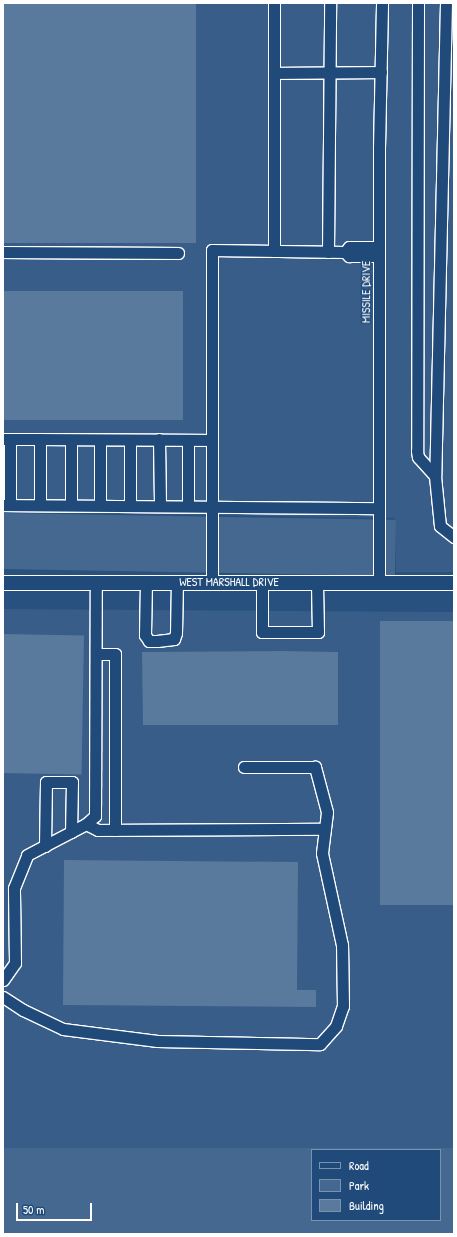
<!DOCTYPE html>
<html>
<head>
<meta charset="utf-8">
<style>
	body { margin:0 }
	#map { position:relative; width:457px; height:1237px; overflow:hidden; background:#28517f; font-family:"Patrick Hand",sans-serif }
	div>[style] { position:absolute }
	.built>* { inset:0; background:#375d88 }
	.green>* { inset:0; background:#446890; transform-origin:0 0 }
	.building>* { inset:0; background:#5a7a9d; transform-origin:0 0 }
	.roads { filter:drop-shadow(1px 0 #fff) drop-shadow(-1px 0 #fff) drop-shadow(0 1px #fff) drop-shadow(0 -1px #fff) }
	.minor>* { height:11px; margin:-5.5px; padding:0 5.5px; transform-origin:5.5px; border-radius:5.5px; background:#1f4a7a }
	.major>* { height:14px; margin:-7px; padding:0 7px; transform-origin:7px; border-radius:7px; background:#1f4a7a }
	span { translate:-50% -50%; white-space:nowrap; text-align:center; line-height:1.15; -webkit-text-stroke:3px #1f4a7a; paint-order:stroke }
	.street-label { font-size:12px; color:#fff }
	.frame { position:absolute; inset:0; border:4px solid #fff; pointer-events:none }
	.legend { position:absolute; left:311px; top:1149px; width:130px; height:72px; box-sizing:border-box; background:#1f4a7a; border:1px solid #7992af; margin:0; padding:5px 7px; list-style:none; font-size:12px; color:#fff }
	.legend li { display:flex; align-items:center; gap:8px; height:20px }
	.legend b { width:20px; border:1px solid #7992af }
	.scale { position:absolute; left:16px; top:1203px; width:76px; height:18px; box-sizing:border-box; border:2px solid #fff; border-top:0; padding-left:5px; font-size:12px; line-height:14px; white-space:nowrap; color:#fff; -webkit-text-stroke:3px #1f4a7a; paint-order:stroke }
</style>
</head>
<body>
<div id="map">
	<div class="built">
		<div style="clip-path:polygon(3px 3px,454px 3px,454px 572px,396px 572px,395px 518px,3px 512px)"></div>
		<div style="clip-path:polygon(3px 609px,454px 612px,454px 1148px,3px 1148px,3px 1219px)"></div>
	</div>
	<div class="green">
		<div style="left:3px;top:513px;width:393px;height:56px;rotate:1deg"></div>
		<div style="clip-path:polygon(evenodd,3px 1148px,454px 1148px,454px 1234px,3px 1234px,3px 1148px,312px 1150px,440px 1150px,440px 1220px,312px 1220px,312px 1150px)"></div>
	</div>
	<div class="building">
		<div style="left:3px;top:3px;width:193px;height:240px"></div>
		<div style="left:3px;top:291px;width:180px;height:129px"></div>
		<div style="left:380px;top:621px;width:74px;height:284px"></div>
		<div style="left:3px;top:634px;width:81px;height:139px;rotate:1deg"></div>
		<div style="clip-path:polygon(282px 651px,338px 652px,338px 725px,143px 725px,142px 652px)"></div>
		<div style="clip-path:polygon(64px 860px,298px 862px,297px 990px,316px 990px,316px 1007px,63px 1005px)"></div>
	</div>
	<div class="roads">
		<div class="minor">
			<div style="left:274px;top:3px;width:248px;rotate:90deg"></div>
			<div style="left:418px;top:3px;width:448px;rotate:90.1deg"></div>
			<div style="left:417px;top:451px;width:6px;rotate:81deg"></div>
			<div style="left:418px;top:457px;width:25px;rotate:48deg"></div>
			<div style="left:446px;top:3px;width:473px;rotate:91.3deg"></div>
			<div style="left:435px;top:476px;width:50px;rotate:84.3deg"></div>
			<div style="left:440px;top:526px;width:18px;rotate:38deg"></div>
			<div style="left:274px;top:73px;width:107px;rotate:-0.5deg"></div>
			<div style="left:3px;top:252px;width:175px;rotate:0.3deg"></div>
			<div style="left:328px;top:252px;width:249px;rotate:-89.5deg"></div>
			<div style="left:345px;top:252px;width:6px;rotate:-51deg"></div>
			<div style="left:349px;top:247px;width:30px"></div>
			<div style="left:3px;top:439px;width:7px"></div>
			<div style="left:10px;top:439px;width:66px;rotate:90deg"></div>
			<div style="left:10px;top:439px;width:30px"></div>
			<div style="left:159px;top:439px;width:66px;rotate:89.1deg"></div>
			<div style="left:71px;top:440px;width:65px;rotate:90deg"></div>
			<div style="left:100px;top:440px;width:65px;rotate:90deg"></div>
			<div style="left:3px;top:505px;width:376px;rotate:0.5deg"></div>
			<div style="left:40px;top:505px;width:66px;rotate:-90deg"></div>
			<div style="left:40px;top:439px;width:172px;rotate:0.3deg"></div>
			<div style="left:130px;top:505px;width:65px;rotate:-90deg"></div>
			<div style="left:188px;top:506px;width:66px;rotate:-90deg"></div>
			<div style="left:146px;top:582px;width:53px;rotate:91.1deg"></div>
			<div style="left:145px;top:635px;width:7px;rotate:56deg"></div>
			<div style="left:149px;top:641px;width:8px"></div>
			<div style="left:157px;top:641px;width:17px;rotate:-7deg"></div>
			<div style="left:174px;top:639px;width:6px;rotate:-72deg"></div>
			<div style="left:176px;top:633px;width:51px;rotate:-88.9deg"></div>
			<div style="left:212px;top:582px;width:332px;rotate:-90deg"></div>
			<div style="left:212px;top:250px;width:133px;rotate:0.9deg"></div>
			<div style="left:345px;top:252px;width:6px;rotate:45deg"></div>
			<div style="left:349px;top:256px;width:30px"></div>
			<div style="left:262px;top:582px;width:50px;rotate:90deg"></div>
			<div style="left:262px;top:632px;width:56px"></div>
			<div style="left:318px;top:632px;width:49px;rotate:-91.2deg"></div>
			<div style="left:379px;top:582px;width:434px;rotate:-90deg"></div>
			<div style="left:379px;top:148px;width:145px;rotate:-88.8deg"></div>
			<div style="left:96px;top:654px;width:19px"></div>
			<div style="left:115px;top:654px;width:176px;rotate:90deg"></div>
			<div style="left:86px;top:824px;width:13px;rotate:27deg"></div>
			<div style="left:98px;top:830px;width:227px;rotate:-0.3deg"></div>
			<div style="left:45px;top:846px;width:64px;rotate:-89.1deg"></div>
			<div style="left:46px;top:782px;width:26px"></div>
			<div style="left:72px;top:782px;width:50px;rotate:91.1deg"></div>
			<div style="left:3px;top:980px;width:21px;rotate:-55deg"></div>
			<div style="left:15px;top:963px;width:75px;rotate:-90.8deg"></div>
			<div style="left:14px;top:888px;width:35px;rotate:-68deg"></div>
			<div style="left:27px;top:855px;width:67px;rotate:-27.7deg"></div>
			<div style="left:86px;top:824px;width:12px;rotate:-42deg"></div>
			<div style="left:95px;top:816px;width:233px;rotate:-89.8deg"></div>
			<div style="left:3px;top:997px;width:24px;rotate:33deg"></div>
			<div style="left:23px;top:1010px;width:44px;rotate:25.4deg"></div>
			<div style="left:63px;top:1029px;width:95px;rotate:7.3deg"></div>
			<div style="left:157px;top:1041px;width:163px;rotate:1.1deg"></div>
			<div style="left:320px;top:1044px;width:24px;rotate:-48deg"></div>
			<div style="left:336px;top:1026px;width:21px;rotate:-71deg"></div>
			<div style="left:343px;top:1006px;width:61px;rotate:-90.9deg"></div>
			<div style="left:342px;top:945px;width:94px;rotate:-102.3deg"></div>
			<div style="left:322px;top:853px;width:41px;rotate:-83deg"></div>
			<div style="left:327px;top:812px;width:47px;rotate:-104.9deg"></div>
			<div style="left:315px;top:767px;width:71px;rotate:180deg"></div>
		</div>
		<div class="major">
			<div style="left:3px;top:583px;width:451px"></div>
		</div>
	</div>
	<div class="street-label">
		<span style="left:366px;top:292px;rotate:-90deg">MISSILE DRIVE</span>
		<span style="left:229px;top:582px">WEST MARSHALL DRIVE</span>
	</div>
	<div class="frame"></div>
	<ul class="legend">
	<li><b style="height:5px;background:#1f4a7a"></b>Road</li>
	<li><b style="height:11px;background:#446890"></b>Park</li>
	<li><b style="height:11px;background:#5a7a9d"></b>Building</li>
	</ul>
	<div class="scale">50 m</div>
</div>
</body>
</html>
